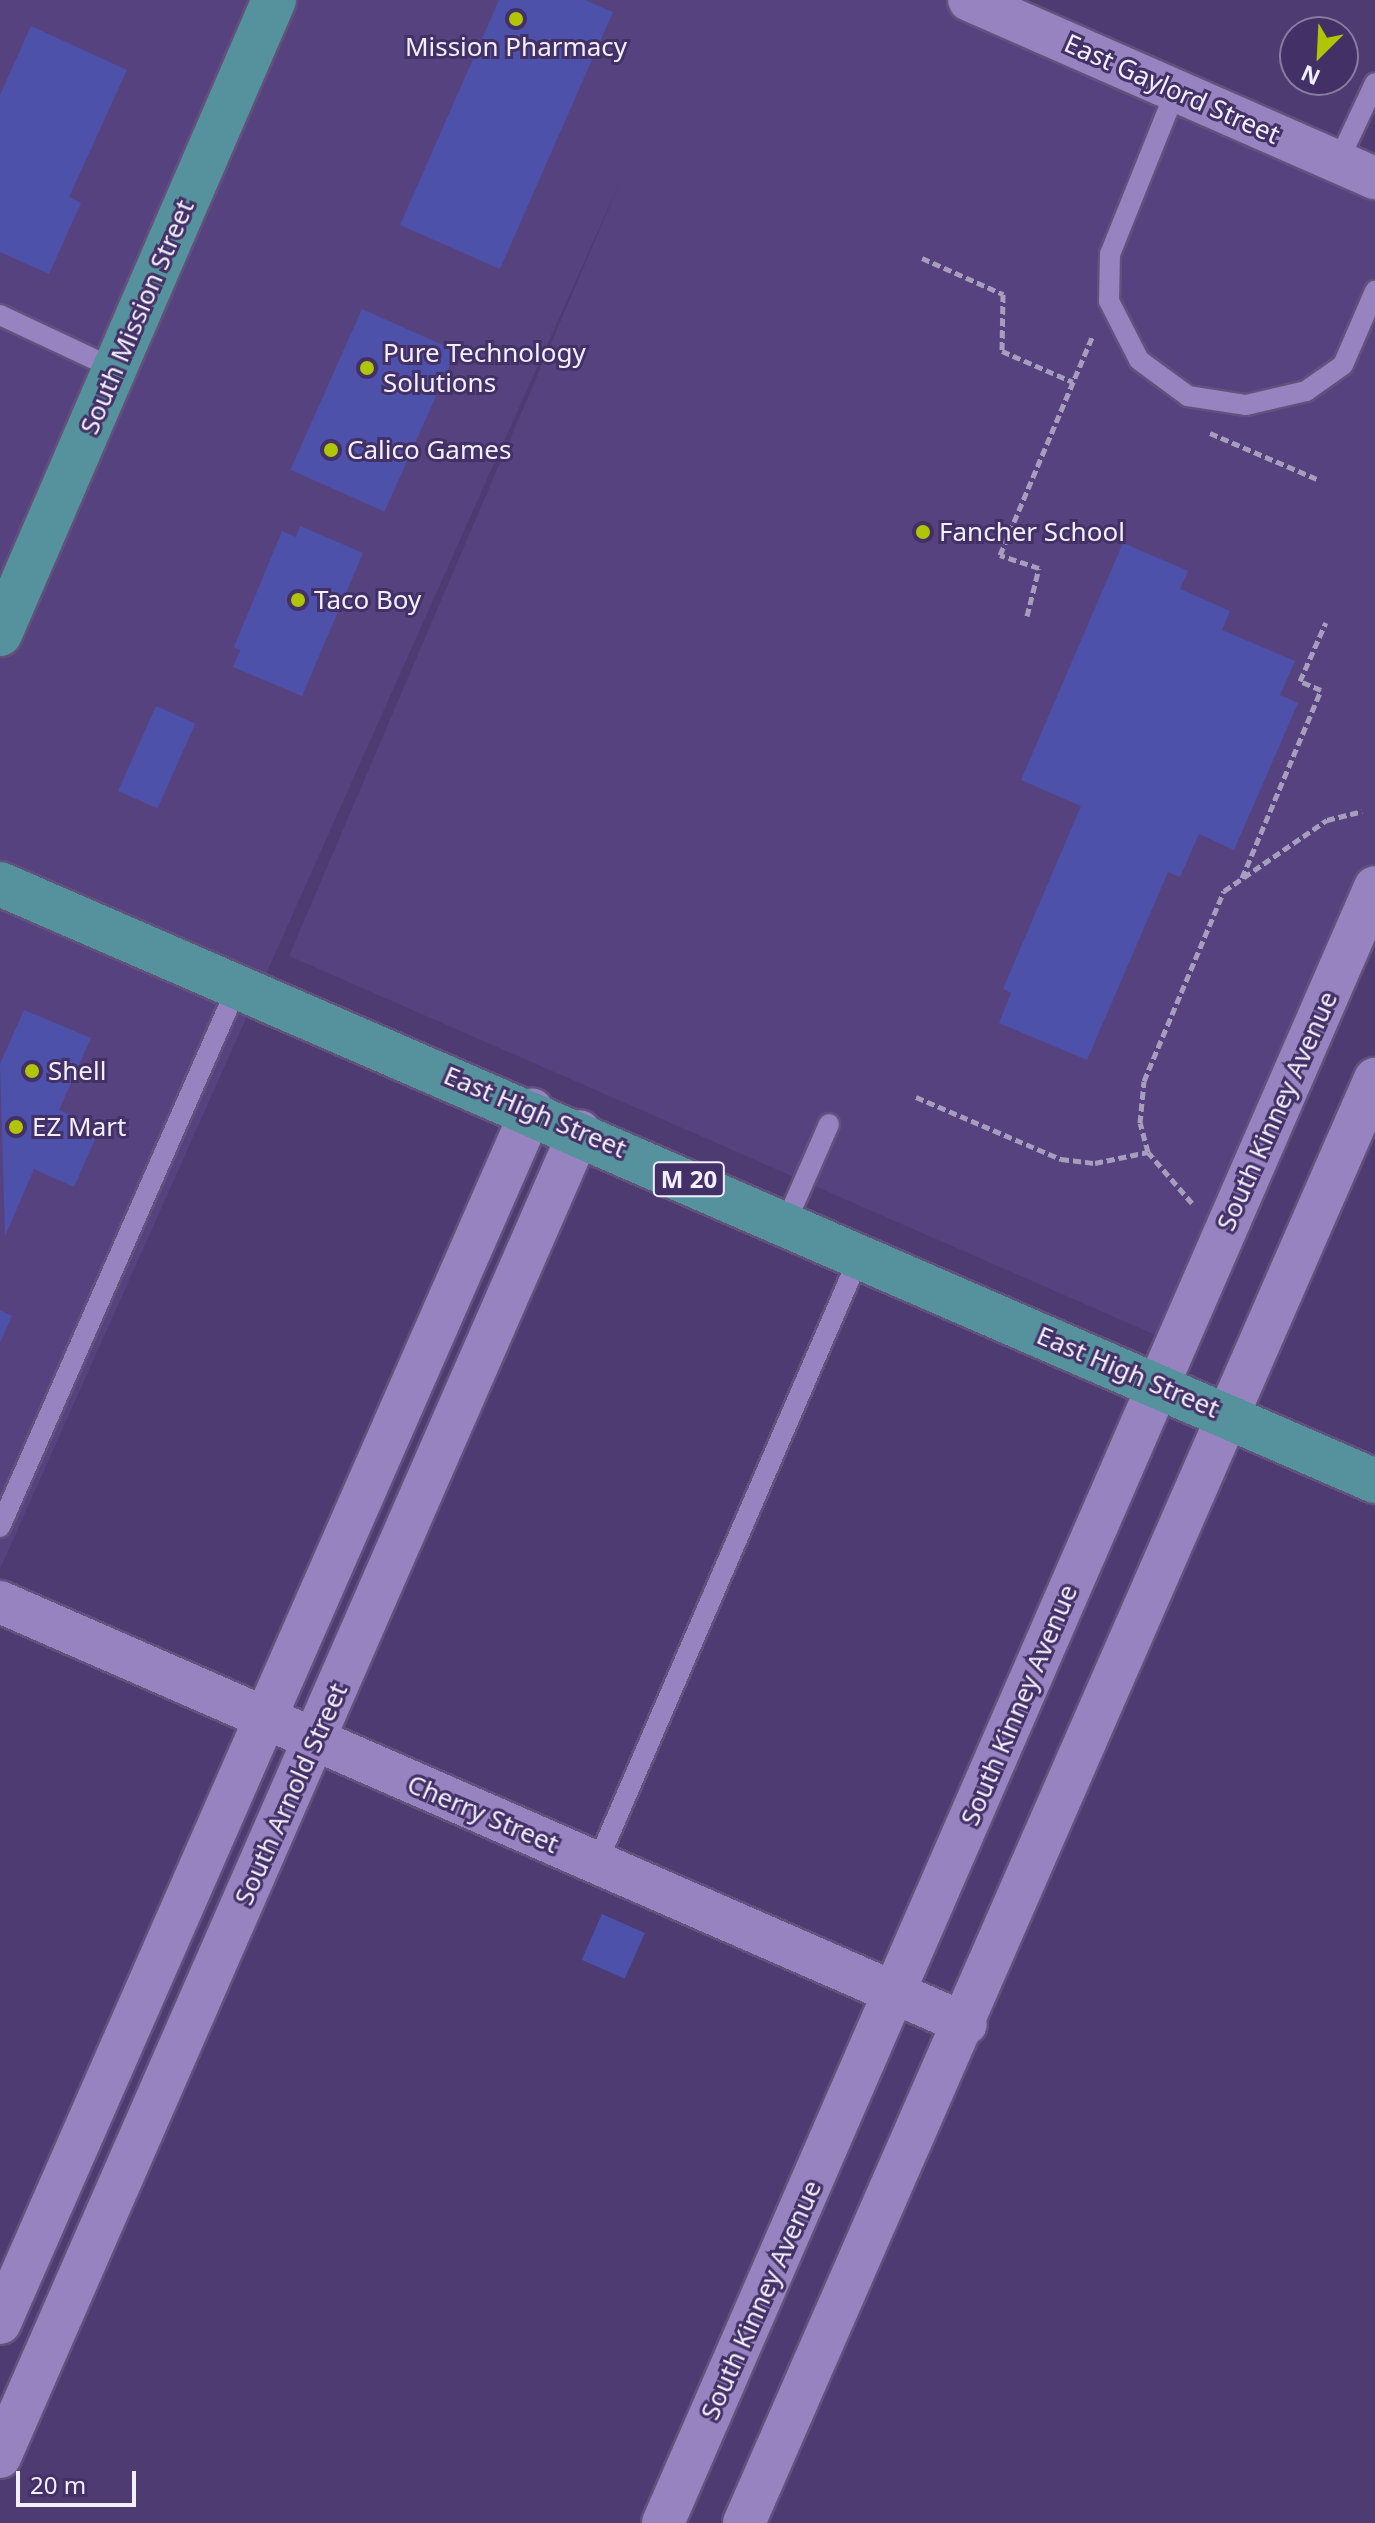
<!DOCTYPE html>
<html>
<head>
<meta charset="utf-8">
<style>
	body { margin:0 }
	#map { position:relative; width:1375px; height:2523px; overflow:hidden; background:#4d3b72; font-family:"Noto Sans",sans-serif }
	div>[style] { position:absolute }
	.built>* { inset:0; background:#574280 }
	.building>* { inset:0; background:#4d51aa; transform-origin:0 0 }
	.path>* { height:5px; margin-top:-2.5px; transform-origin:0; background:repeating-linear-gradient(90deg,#a79ebe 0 8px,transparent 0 12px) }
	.roads { filter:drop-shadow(2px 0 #61527c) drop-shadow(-2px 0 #61527c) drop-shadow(0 2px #61527c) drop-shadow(0 -2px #61527c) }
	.service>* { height:20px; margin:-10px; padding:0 10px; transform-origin:10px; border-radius:10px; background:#9683c0 }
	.minor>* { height:42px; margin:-21px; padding:0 21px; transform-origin:21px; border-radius:21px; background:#9683c0 }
	.primary>* { height:44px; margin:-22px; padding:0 22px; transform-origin:22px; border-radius:22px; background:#56929e }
	.dots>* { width:22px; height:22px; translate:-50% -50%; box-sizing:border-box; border:4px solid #433066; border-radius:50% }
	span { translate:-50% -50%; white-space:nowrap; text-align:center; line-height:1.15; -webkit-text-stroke:6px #433066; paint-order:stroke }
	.shield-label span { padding:2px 6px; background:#433066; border:2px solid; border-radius:6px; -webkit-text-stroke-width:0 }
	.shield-label { font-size:24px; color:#f2effc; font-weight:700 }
	.poi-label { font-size:26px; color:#f2effc }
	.left { translate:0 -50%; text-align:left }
	.street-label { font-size:26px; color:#f2effc }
	.north { position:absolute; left:1279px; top:16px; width:80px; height:80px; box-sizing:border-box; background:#433066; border:2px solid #897ca2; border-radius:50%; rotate:204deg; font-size:22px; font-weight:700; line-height:32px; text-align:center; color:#f2effc }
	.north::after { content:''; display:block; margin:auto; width:28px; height:36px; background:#afc505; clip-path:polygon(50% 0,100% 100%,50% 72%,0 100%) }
	.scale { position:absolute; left:16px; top:2471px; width:120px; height:36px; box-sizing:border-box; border:4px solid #f2effc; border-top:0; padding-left:10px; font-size:24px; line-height:28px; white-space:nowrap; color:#f2effc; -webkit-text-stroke:6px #433066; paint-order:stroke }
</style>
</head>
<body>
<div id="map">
	<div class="built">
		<div style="clip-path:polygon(0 0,967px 0,1375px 178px,1375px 887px,1176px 1344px,289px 956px,623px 175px,0 1569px)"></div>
	</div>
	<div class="building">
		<div style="clip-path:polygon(499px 0,585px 0,613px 12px,500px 269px,400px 225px)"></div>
		<div style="clip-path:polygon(31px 26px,127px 70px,69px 197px,81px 203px,49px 274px,0 252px,0 95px)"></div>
		<div style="left:362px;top:309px;width:103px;height:176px;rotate:24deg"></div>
		<div style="clip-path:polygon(300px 526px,363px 553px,302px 696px,233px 667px,240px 650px,234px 647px,282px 531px,296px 537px)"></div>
		<div style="clip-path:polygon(1123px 543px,1188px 571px,1180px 589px,1230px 611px,1222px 630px,1295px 661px,1280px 695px,1298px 703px,1234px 850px,1199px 834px,1180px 877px,1168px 872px,1087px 1060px,999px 1023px,1011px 993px,1003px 989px,1081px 806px,1021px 780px)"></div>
		<div style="left:156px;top:706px;width:43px;height:93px;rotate:24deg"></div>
		<div style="clip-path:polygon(24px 1010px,91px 1038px,59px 1110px,100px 1128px,74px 1187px,34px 1169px,5px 1236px,0 1064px)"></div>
		<div style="clip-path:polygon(0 1310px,12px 1316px,0 1343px)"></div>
		<div style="left:602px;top:1914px;width:47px;height:50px;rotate:24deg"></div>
	</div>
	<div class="path">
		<div style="left:922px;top:258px;width:89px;rotate:24deg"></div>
		<div style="left:1003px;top:294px;width:57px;rotate:91deg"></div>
		<div style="left:1002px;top:351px;width:77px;rotate:23.6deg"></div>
		<div style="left:1210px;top:433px;width:119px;rotate:23.3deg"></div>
		<div style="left:1027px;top:616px;width:49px;rotate:-76deg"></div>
		<div style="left:1039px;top:568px;width:41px;rotate:-161.6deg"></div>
		<div style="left:1000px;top:555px;width:237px;rotate:-67.1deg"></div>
		<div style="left:1242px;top:878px;width:204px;rotate:-67.2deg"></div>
		<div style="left:1321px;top:690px;width:23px;rotate:-157deg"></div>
		<div style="left:1300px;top:681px;width:64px;rotate:-66.2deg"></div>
		<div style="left:916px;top:1097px;width:158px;rotate:23.2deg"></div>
		<div style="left:1061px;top:1159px;width:34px;rotate:7deg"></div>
		<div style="left:1095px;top:1163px;width:54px;rotate:-11.7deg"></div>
		<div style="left:1192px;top:1203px;width:67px;rotate:-130.8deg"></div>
		<div style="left:1148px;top:1152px;width:30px;rotate:-105deg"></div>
		<div style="left:1140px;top:1123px;width:42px;rotate:-84.6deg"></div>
		<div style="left:1144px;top:1081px;width:206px;rotate:-67.2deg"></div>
		<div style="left:1224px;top:891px;width:125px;rotate:-34.6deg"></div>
		<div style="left:1327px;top:820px;width:36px;rotate:-14deg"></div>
	</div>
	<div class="roads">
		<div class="service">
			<div style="left:1176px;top:90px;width:177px;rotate:111.9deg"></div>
			<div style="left:1110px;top:254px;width:47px;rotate:91.2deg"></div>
			<div style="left:1109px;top:301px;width:66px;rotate:63deg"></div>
			<div style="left:1139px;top:360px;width:61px;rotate:36.3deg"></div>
			<div style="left:1188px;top:396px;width:59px;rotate:8.8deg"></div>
			<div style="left:1246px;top:405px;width:62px;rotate:-13.1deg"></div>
			<div style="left:1306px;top:391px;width:45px;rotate:-35.1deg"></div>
			<div style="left:1343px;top:365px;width:81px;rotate:-66.6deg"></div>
			<div style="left:1338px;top:162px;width:87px;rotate:-64.9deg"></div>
			<div style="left:0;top:315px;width:127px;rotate:25.2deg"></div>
			<div style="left:786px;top:1222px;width:107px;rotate:-66.3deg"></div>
			<div style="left:0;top:1527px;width:592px;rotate:-66.29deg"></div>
			<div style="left:597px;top:1863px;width:662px;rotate:-66.61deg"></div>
		</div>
		<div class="minor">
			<div style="left:969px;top:0;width:443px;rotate:23.7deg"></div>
			<div style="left:0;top:1602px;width:1054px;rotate:23.6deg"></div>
			<div style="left:0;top:2323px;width:1325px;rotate:-66.32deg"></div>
			<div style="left:0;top:2457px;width:1447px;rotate:-66.38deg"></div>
			<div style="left:663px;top:2523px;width:1784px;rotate:-66.48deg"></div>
			<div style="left:744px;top:2523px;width:1576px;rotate:-66.4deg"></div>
		</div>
		<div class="primary">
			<div style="left:0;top:634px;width:691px;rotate:-66.63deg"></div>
			<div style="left:0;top:884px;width:1499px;rotate:23.47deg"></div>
		</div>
	</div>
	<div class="dots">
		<div style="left:516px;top:19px;background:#afc505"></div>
		<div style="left:367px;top:368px;background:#afc505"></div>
		<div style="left:331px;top:450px;background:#afc505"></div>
		<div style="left:923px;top:532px;background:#afc505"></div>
		<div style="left:298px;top:600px;background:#afc505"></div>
		<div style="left:32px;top:1071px;background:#afc505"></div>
		<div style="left:16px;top:1127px;background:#afc505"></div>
	</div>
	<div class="shield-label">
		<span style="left:689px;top:1179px">M 20</span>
	</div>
	<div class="poi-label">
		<span style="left:516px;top:47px">Mission Pharmacy</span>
		<span class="left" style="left:383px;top:368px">Pure Technology<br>Solutions</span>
		<span class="left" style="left:347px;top:450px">Calico Games</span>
		<span class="left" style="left:939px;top:532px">Fancher School</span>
		<span class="left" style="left:314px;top:600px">Taco Boy</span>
		<span class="left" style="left:48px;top:1071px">Shell</span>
		<span class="left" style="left:32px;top:1127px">EZ Mart</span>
	</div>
	<div class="street-label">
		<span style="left:1172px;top:89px;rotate:24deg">East Gaylord Street</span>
		<span style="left:137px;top:317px;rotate:-67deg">South Mission Street</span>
		<span style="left:1277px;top:1111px;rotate:-66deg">South Kinney Avenue</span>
		<span style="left:535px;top:1112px;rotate:23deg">East High Street</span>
		<span style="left:1128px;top:1372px;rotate:23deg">East High Street</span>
		<span style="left:1019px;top:1705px;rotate:-67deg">South Kinney Avenue</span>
		<span style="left:291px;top:1794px;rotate:-66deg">South Arnold Street</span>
		<span style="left:483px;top:1814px;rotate:23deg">Cherry Street</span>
		<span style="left:761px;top:2300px;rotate:-66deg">South Kinney Avenue</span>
	</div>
	<div class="north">N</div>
	<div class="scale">20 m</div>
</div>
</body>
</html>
